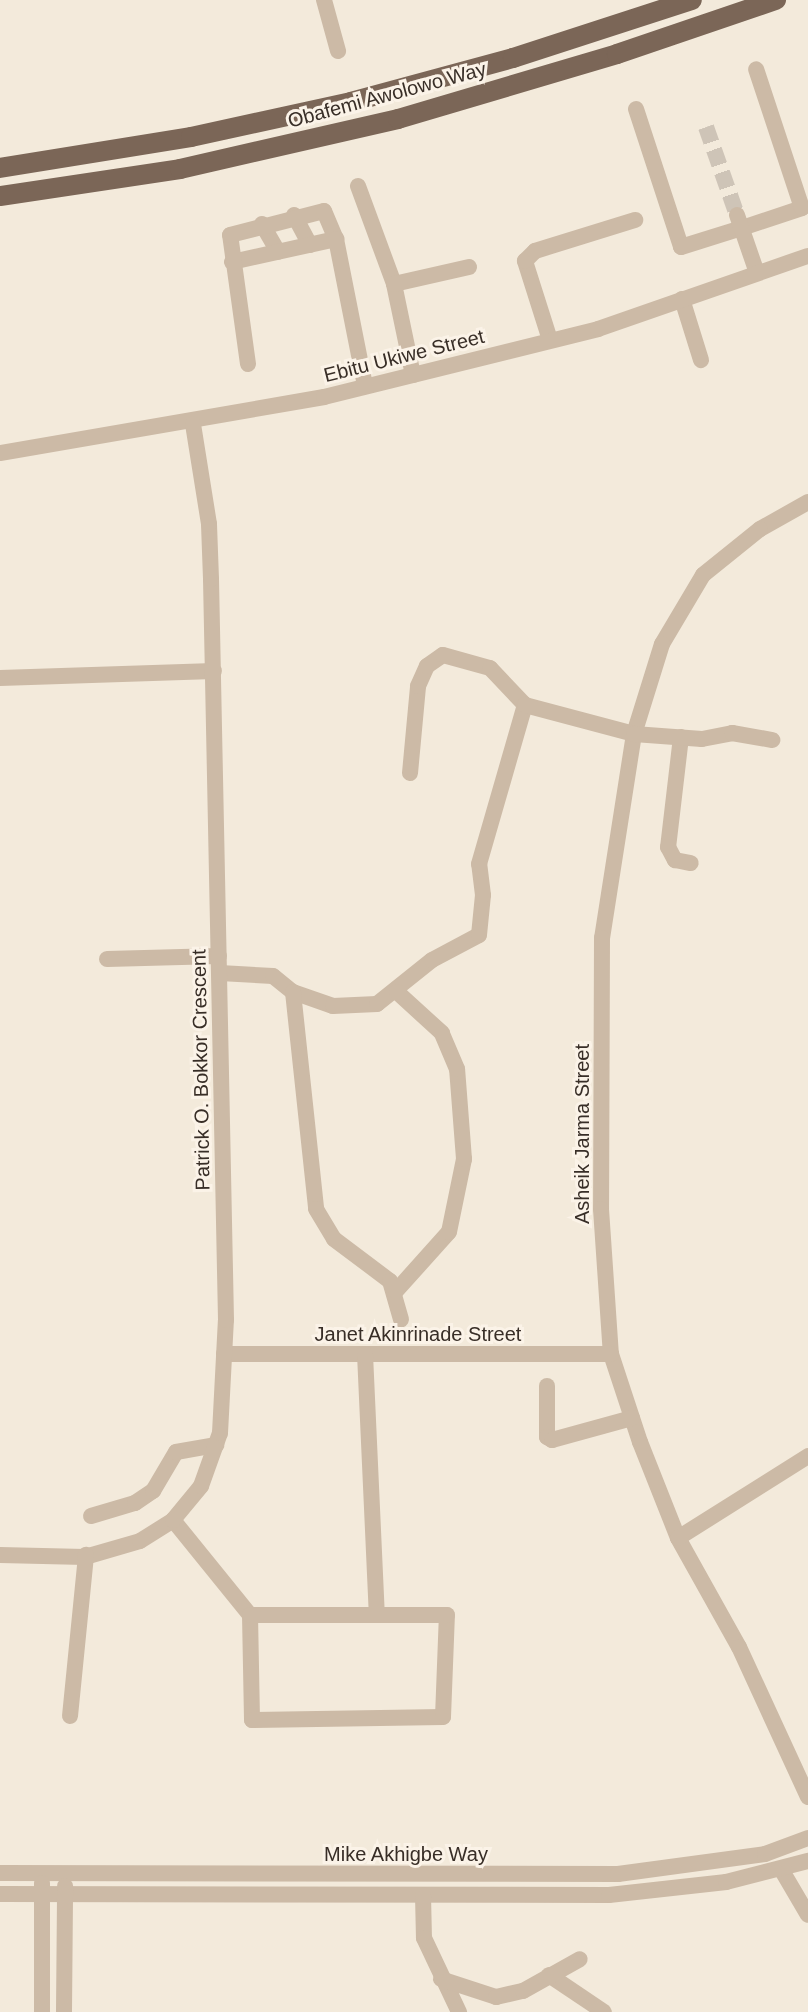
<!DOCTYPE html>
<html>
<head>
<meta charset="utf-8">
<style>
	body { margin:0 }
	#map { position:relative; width:808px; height:2012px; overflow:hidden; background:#f3eadb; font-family:Arial,sans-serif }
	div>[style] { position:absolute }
	.minor-tunnel>* { height:16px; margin-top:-8px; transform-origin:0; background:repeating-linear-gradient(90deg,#cec4b7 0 16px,transparent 0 24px) }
	.minor>* { height:16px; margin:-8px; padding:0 8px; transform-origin:8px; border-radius:8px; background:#ccbaa6 }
	.major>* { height:20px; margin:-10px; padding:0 10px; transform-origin:10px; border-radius:10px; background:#7b6657 }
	span { translate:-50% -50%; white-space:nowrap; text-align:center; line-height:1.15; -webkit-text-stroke:6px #fbf3e8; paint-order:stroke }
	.street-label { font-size:20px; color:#382e27 }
</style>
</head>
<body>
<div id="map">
	<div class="minor-tunnel">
		<div style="left:706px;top:127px;width:93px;rotate:70.6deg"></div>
	</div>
	<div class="minor">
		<div style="left:324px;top:0;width:53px;rotate:74.6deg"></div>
		<div style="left:636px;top:109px;width:145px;rotate:71.9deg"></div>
		<div style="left:681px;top:247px;width:64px;rotate:-17.3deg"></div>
		<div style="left:742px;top:228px;width:63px;rotate:-18.4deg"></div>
		<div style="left:802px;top:208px;width:146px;rotate:-108.3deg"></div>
		<div style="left:358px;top:186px;width:104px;rotate:69.8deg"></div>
		<div style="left:394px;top:284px;width:93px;rotate:78.2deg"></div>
		<div style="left:294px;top:215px;width:34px;rotate:62deg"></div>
		<div style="left:737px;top:215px;width:61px;rotate:71deg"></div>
		<div style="left:262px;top:224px;width:32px;rotate:60deg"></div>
		<div style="left:232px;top:262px;width:107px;rotate:-12.5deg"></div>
		<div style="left:394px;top:284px;width:77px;rotate:-12.8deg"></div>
		<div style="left:682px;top:299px;width:64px;rotate:72.7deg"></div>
		<div style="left:550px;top:340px;width:83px;rotate:-107.6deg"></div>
		<div style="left:525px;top:261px;width:14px;rotate:-45deg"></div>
		<div style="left:535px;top:251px;width:105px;rotate:-17.2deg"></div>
		<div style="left:248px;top:364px;width:130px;rotate:-97.9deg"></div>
		<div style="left:230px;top:235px;width:97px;rotate:-14.3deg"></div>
		<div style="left:324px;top:211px;width:30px;rotate:67deg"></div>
		<div style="left:336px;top:239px;width:150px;rotate:78.8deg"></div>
		<div style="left:0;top:453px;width:329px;rotate:-9.8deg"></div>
		<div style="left:324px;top:397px;width:282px;rotate:-13.9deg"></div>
		<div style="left:598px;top:329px;width:222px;rotate:-19.2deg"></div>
		<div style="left:808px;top:502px;width:55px;rotate:150.6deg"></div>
		<div style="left:760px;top:529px;width:73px;rotate:141.1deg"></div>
		<div style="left:703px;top:575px;width:80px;rotate:120.7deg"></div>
		<div style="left:662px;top:644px;width:94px;rotate:107.3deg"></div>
		<div style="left:634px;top:734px;width:206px;rotate:98.9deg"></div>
		<div style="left:602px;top:938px;width:271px;rotate:90.2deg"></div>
		<div style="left:601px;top:1209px;width:145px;rotate:86.1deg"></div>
		<div style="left:611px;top:1354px;width:93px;rotate:71.8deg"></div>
		<div style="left:640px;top:1442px;width:103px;rotate:68.4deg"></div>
		<div style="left:678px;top:1538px;width:125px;rotate:60.8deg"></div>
		<div style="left:739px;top:1647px;width:165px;rotate:65.3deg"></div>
		<div style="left:0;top:678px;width:214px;rotate:-1.9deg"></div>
		<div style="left:681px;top:737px;width:111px;rotate:96.7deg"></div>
		<div style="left:668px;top:847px;width:15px;rotate:62deg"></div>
		<div style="left:675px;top:860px;width:16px;rotate:11deg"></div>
		<div style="left:410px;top:773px;width:87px;rotate:-84.7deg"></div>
		<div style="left:418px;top:686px;width:22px;rotate:-66deg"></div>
		<div style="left:427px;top:666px;width:19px;rotate:-35deg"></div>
		<div style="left:443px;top:655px;width:49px;rotate:15.5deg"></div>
		<div style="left:490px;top:668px;width:51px;rotate:46.6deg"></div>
		<div style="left:107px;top:959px;width:112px;rotate:-1.5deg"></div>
		<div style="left:220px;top:973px;width:53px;rotate:3.2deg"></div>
		<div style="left:273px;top:976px;width:26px;rotate:39deg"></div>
		<div style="left:293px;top:992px;width:42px;rotate:19.3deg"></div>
		<div style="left:333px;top:1006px;width:44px;rotate:-2.6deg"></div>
		<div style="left:377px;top:1004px;width:70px;rotate:-38.7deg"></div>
		<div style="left:432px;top:960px;width:53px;rotate:-28deg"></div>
		<div style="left:479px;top:935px;width:40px;rotate:-84.3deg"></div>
		<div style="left:483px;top:895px;width:31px;rotate:-97deg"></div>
		<div style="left:479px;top:864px;width:166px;rotate:-73.9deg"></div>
		<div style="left:525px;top:705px;width:113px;rotate:14.9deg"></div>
		<div style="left:634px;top:734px;width:68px;rotate:4.2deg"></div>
		<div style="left:702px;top:739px;width:31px;rotate:-11deg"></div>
		<div style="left:732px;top:733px;width:41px;rotate:9.9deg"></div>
		<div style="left:293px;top:992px;width:218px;rotate:83.9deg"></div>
		<div style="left:316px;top:1209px;width:35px;rotate:59deg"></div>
		<div style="left:334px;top:1239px;width:70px;rotate:36.9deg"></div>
		<div style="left:390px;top:1281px;width:40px;rotate:74deg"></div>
		<div style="left:396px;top:1291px;width:79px;rotate:-48.1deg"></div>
		<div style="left:449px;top:1232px;width:75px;rotate:-78.4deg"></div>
		<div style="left:464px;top:1159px;width:90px;rotate:-94.4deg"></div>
		<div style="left:457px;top:1069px;width:39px;rotate:-113deg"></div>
		<div style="left:442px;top:1033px;width:61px;rotate:-137.7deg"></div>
		<div style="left:224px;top:1354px;width:387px"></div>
		<div style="left:365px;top:1354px;width:261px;rotate:87.4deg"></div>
		<div style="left:547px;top:1386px;width:51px;rotate:90deg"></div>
		<div style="left:547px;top:1437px;width:6px;rotate:31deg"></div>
		<div style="left:552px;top:1440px;width:83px;rotate:-15.4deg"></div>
		<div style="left:91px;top:1516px;width:46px;rotate:-16.5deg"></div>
		<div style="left:135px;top:1503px;width:22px;rotate:-34deg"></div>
		<div style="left:153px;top:1491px;width:45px;rotate:-59.5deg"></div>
		<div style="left:176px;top:1452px;width:41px;rotate:-9.9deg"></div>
		<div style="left:173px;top:1520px;width:122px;rotate:51deg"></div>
		<div style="left:250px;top:1615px;width:105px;rotate:88.9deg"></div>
		<div style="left:252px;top:1720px;width:191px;rotate:-0.9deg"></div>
		<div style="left:443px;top:1717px;width:102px;rotate:-87.8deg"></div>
		<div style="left:447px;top:1615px;width:197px;rotate:180deg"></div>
		<div style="left:678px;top:1538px;width:154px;rotate:-32.2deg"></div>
		<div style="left:0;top:1555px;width:85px;rotate:1.3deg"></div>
		<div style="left:85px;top:1557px;width:57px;rotate:-16.2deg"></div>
		<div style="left:140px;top:1541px;width:39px;rotate:-32deg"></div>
		<div style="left:173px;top:1520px;width:44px;rotate:-50.5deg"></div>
		<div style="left:201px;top:1486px;width:56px;rotate:-70.3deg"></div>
		<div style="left:220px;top:1433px;width:113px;rotate:-87deg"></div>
		<div style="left:226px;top:1320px;width:741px;rotate:-91.16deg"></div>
		<div style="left:211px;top:579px;width:55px;rotate:-92.1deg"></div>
		<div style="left:209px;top:524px;width:101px;rotate:-99.1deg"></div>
		<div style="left:70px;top:1716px;width:162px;rotate:-84.3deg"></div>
		<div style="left:781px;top:1869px;width:53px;rotate:59.6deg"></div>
		<div style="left:0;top:1873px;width:618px;rotate:0.09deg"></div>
		<div style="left:618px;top:1874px;width:148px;rotate:-7.7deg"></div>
		<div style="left:765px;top:1854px;width:46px;rotate:-20.4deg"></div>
		<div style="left:0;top:1894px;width:609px;rotate:0.09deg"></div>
		<div style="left:609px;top:1895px;width:118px;rotate:-6.3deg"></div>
		<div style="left:726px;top:1882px;width:85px;rotate:-14.4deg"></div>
		<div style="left:423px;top:1895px;width:43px;rotate:88.7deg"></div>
		<div style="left:424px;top:1938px;width:82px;rotate:64.7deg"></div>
		<div style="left:549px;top:1975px;width:66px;rotate:33.9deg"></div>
		<div style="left:441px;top:1979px;width:58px;rotate:18.1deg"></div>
		<div style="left:496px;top:1997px;width:28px;rotate:-13deg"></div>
		<div style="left:523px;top:1991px;width:65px;rotate:-29.3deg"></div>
		<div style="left:42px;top:2012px;width:129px;rotate:-90deg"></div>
		<div style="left:64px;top:2012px;width:126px;rotate:-89.5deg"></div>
	</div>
	<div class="major">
		<div style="left:0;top:168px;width:193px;rotate:-9.2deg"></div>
		<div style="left:191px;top:137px;width:164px;rotate:-12.3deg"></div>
		<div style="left:351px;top:102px;width:168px;rotate:-15.2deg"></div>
		<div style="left:513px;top:58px;width:188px;rotate:-18deg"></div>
		<div style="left:0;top:196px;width:182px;rotate:-8.5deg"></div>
		<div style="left:180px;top:169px;width:224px;rotate:-12.9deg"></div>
		<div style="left:398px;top:119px;width:228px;rotate:-16.5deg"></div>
		<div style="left:617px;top:54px;width:168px;rotate:-18.8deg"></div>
	</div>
	<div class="street-label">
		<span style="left:387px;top:95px;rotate:-15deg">Obafemi Awolowo Way</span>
		<span style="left:404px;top:356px;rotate:-14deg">Ebitu Ukiwe Street</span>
		<span style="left:201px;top:1070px;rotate:-91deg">Patrick O. Bokkor Crescent</span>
		<span style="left:582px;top:1134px;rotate:-90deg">Asheik Jarma Street</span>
		<span style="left:418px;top:1334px">Janet Akinrinade Street</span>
		<span style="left:406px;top:1854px">Mike Akhigbe Way</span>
	</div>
</div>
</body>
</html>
